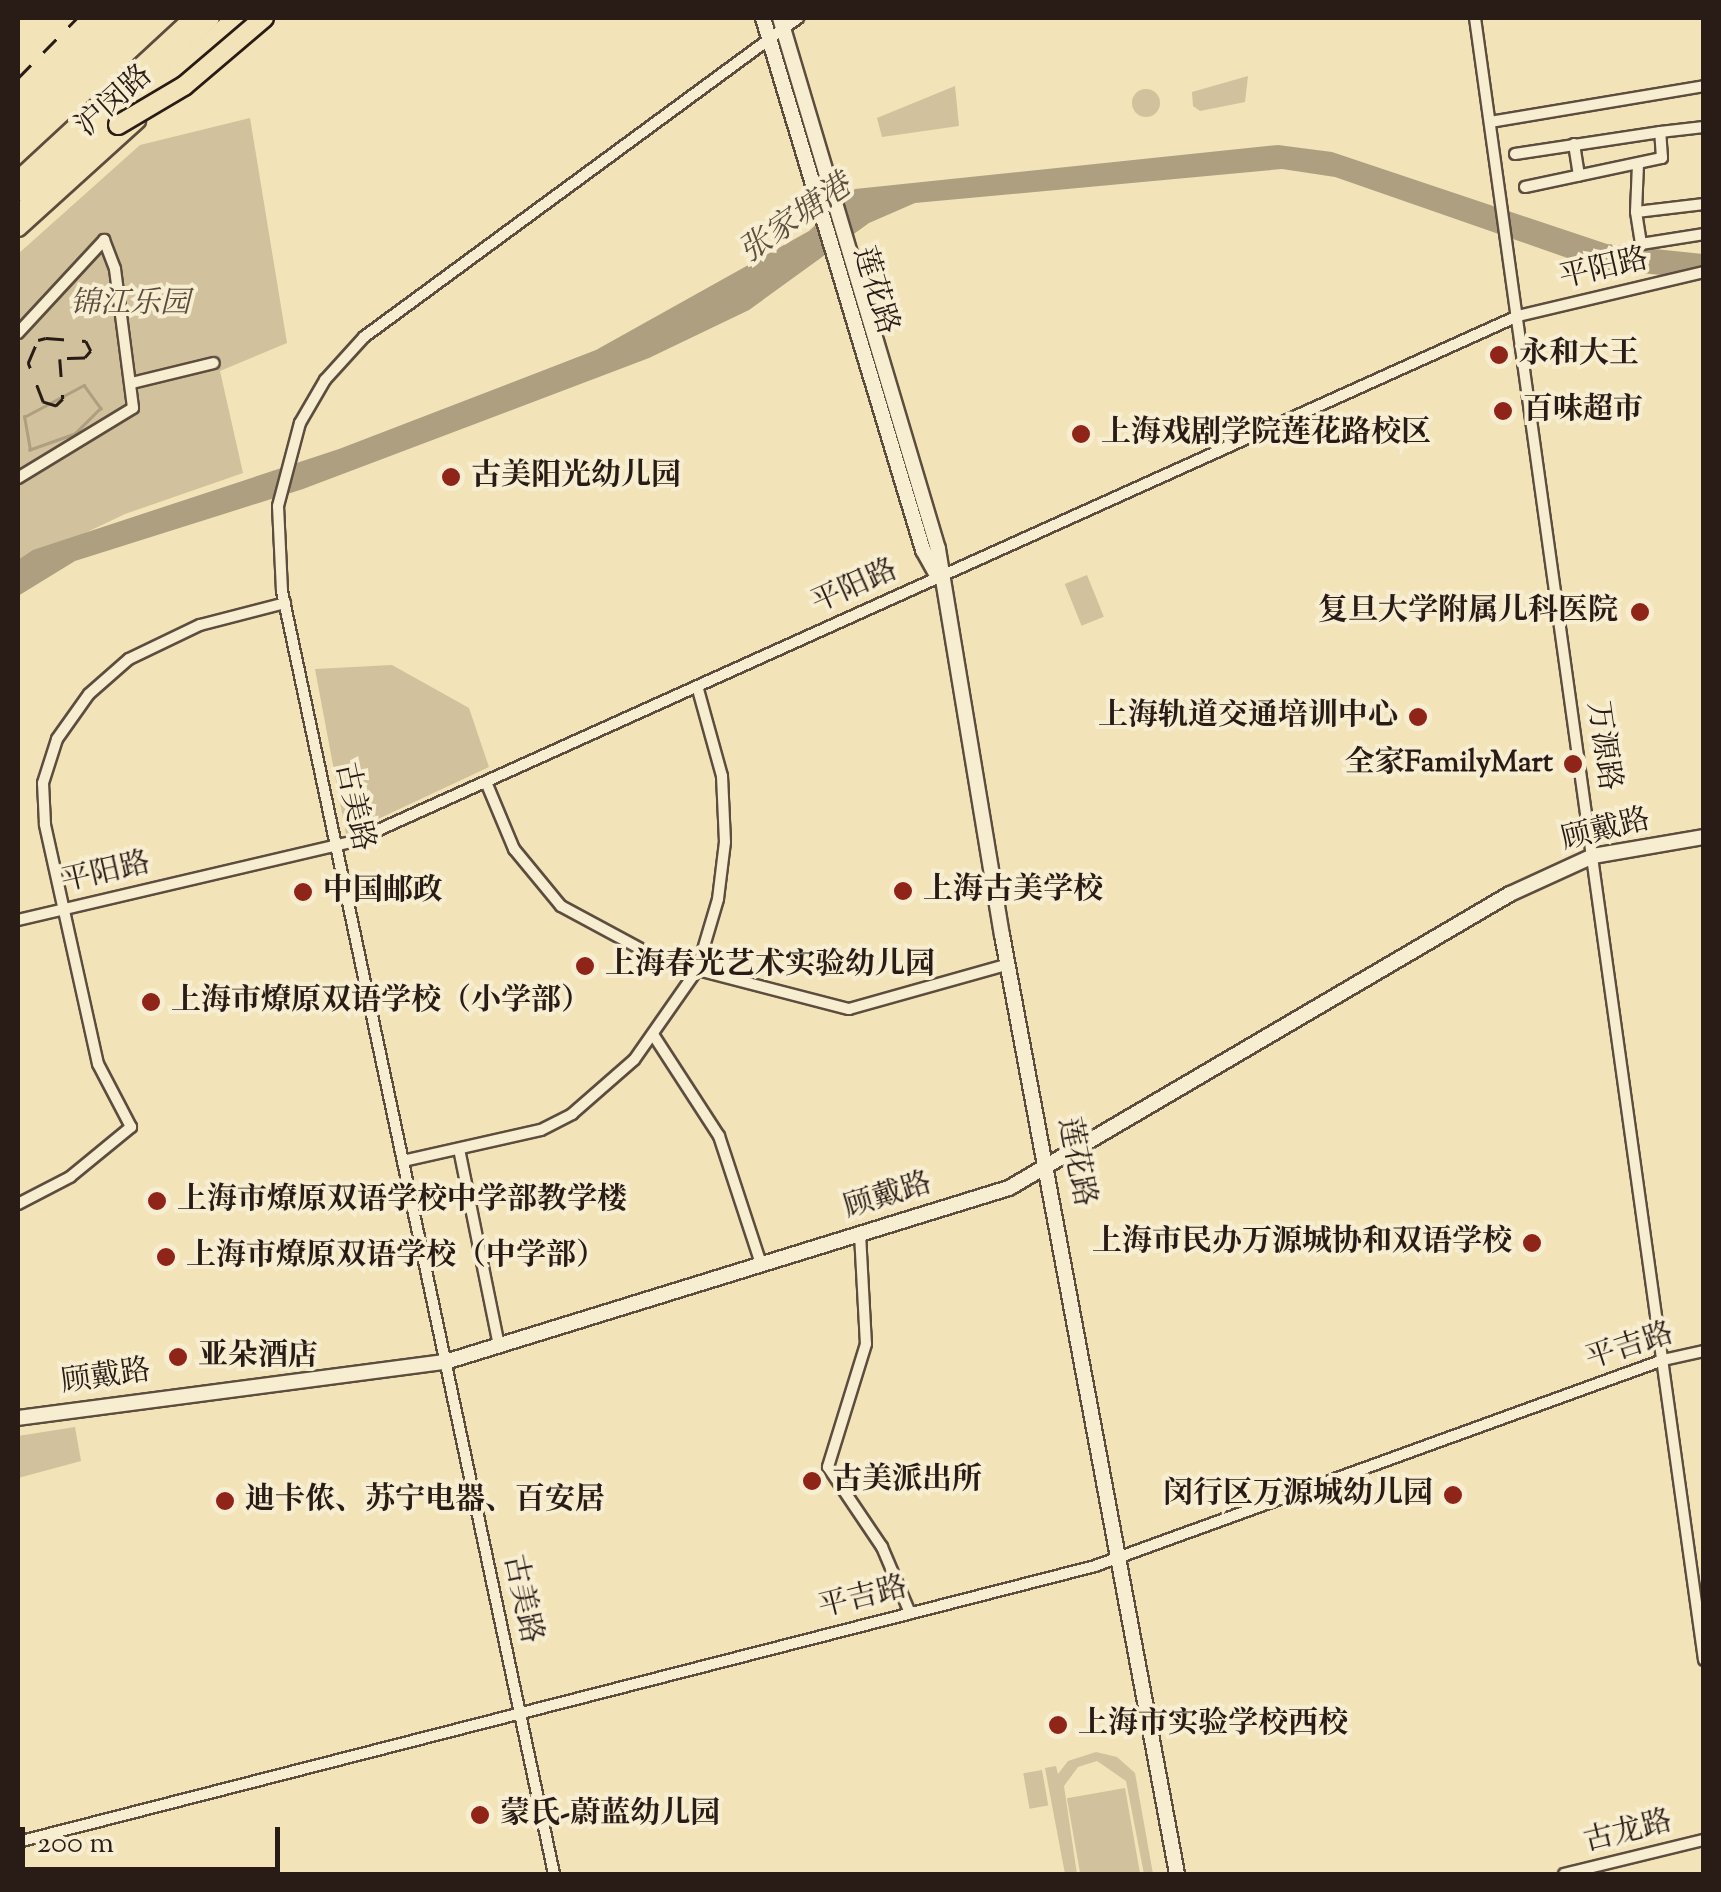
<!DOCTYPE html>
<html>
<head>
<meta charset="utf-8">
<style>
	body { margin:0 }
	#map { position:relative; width:1721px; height:1892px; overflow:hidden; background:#f3e3b8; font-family:"Sorts Mill Goudy","Noto Serif SC",serif }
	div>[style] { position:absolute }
	.green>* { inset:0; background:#d1c19c; transform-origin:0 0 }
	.round { border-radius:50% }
	.water>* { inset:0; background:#ae9f81 }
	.stream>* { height:2.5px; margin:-1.25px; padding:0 1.25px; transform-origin:1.25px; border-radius:1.25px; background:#ae9f81 }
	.roads { filter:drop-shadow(2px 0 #5c4d3e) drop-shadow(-2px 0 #5c4d3e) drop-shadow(0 2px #5c4d3e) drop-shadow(0 -2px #5c4d3e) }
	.street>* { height:10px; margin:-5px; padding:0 5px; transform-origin:5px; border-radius:5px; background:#f7edd1 }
	.secondary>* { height:14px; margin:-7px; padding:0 7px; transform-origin:7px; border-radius:7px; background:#f7edd1 }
	.primary>* { height:15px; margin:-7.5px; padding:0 7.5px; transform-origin:7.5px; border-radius:7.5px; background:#f3e3b8 }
	.highway>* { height:18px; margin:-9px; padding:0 9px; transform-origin:9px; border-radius:9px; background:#f3e3b8 }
	.rail>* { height:2.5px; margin-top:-1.25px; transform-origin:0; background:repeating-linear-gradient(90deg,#291b15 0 18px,transparent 0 36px) }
	.bridges { filter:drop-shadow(2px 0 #291b15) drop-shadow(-2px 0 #291b15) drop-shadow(0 2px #291b15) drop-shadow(0 -2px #291b15) }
	.highway-bridge>* { height:18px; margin:-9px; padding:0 9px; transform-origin:9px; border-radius:9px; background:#f3e3b8 }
	.dots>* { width:28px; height:28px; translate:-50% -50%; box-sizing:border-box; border:5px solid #f7edd1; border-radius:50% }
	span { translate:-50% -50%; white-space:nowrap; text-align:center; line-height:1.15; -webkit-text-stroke:8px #f7edd1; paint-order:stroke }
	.street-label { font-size:30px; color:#291b15 }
	.park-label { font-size:30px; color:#5b4d3e; font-style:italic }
	.poi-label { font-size:30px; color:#291b15; font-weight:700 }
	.left { translate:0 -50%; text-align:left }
	.right { translate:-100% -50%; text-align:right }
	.water-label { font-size:32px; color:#5e5040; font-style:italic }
	.frame { position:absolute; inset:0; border:20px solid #291b15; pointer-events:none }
	.scale { position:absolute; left:20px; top:1827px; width:260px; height:45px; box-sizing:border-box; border:5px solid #291b15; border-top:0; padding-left:12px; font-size:30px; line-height:35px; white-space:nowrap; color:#291b15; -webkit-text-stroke:8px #f7edd1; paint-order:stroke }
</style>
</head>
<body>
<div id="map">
	<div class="green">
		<div style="clip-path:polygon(1248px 76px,1245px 102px,1200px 111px,1193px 106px,1192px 92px)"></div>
		<div style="clip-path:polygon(955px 86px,959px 126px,882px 137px,877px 118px)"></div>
		<div class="round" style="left:1132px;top:89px;width:28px;height:28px"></div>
		<div style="clip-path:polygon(250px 118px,287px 343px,220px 371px,243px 473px,125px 514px,18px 565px,18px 254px,140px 145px)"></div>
		<div style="left:1087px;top:575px;width:45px;height:24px;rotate:68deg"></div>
		<div style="clip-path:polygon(392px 665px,469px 708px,489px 767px,346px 834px,315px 669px)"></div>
		<div style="clip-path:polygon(75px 1427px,81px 1461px,18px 1478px,18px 1436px)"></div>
		<div style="clip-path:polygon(1096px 1752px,1117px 1757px,1135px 1773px,1153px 1874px,1144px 1874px,1126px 1781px,1097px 1761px,1078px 1767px,1064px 1786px,1077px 1874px,1065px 1874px,1045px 1768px,1056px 1766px,1058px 1774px,1068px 1761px)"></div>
		<div style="left:1042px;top:1770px;width:36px;height:19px;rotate:80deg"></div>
		<div style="left:1125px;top:1788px;width:87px;height:59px;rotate:80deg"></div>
	</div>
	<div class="water">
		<div style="clip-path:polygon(1278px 145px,1332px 152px,1607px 244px,1703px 254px,1703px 279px,1599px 269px,1335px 177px,1282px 169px,915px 203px,869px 223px,749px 310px,649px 358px,303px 489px,75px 561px,18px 596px,18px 560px,33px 550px,339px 449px,596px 350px,809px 231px,855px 189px)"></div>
	</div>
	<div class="stream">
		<div style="left:84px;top:385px;width:29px;rotate:54deg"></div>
		<div style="left:101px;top:408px;width:37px;rotate:135deg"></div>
		<div style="left:75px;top:434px;width:48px;rotate:160.4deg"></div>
		<div style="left:30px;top:450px;width:34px;rotate:-100deg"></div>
		<div style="left:24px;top:417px;width:68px;rotate:-28.1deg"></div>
	</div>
	<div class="roads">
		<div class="street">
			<div style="left:1475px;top:18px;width:1658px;rotate:82.06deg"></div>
			<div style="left:1490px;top:122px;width:217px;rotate:-9.5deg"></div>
			<div style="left:1574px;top:144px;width:32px;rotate:81deg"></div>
			<div style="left:1515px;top:154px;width:147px;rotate:-8.6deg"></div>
			<div style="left:1525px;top:187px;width:140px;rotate:-12deg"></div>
			<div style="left:1662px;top:158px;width:26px;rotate:-94deg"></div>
			<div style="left:1660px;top:132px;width:44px;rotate:-6.5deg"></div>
			<div style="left:1704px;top:204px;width:68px;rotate:173.3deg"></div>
			<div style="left:1636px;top:212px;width:32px;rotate:81deg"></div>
			<div style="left:1641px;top:244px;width:64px;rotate:-9deg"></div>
			<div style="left:1636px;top:212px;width:48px;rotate:-87.6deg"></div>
			<div style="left:18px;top:333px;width:127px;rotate:-47.2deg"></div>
			<div style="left:104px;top:240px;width:31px;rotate:69deg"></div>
			<div style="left:115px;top:269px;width:140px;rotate:82.6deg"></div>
			<div style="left:133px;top:408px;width:135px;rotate:148.7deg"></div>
			<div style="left:132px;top:383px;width:84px;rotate:-13.7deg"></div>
			<div style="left:486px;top:782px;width:73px;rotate:67.3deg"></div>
			<div style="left:514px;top:849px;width:74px;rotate:50.5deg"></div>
			<div style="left:561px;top:906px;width:116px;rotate:28.3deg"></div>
			<div style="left:663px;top:961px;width:192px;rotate:14.5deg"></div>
			<div style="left:849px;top:1009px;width:166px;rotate:-15.7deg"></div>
			<div style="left:18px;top:920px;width:345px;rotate:-13.2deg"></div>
			<div style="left:354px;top:841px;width:1277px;rotate:-24.28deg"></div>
			<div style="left:1518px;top:316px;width:191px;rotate:-13.3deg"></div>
			<div style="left:654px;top:1036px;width:119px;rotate:57deg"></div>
			<div style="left:719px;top:1136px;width:135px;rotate:71.8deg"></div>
			<div style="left:459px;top:1149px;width:200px;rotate:78.5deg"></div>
			<div style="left:403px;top:1161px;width:141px;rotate:-12.7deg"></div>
			<div style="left:541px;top:1130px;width:35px;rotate:-27deg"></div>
			<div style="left:572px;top:1114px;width:82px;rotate:-41.1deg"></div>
			<div style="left:634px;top:1060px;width:110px;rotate:-55deg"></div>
			<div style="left:697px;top:970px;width:74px;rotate:-73.5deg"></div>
			<div style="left:718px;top:899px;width:57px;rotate:-83deg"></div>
			<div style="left:725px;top:842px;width:66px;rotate:-92.6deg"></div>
			<div style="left:722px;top:776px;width:93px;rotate:-105.5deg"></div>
			<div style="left:18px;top:1204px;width:59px;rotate:-27.4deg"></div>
			<div style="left:70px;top:1177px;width:79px;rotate:-39.3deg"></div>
			<div style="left:131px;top:1127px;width:71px;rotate:-117.6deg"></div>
			<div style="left:98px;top:1064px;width:246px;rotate:-102.5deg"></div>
			<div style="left:45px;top:824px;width:41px;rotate:-92.8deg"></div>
			<div style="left:43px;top:783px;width:46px;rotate:-72.3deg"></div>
			<div style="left:57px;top:739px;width:55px;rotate:-54.6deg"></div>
			<div style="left:89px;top:694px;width:53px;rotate:-41.2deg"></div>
			<div style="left:129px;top:659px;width:79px;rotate:-25.6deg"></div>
			<div style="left:200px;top:625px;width:88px;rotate:-14.5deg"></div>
			<div style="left:860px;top:1234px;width:110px;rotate:86.9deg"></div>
			<div style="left:866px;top:1344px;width:129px;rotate:107.2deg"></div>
			<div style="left:828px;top:1467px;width:97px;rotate:56deg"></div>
			<div style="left:882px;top:1547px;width:72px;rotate:67deg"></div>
			<div style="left:18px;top:1842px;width:1112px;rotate:-14.37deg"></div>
			<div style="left:1095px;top:1566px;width:604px;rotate:-19.93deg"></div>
			<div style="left:1663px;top:1360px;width:42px;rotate:-12.4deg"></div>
			<div style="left:554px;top:1874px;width:1312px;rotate:-101.97deg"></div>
			<div style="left:282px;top:591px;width:85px;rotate:-92.7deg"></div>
			<div style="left:278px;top:506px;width:86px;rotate:-75.2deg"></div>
			<div style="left:300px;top:423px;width:50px;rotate:-59.8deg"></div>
			<div style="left:325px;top:380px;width:58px;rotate:-47.8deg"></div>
			<div style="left:364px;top:337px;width:539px;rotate:-36.32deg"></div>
			<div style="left:1564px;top:1874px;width:144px;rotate:-13.7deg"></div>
		</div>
		<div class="secondary">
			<div style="left:763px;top:18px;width:556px;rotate:73.26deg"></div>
			<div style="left:923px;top:550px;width:29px;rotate:61deg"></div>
			<div style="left:780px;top:18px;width:554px;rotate:73.43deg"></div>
			<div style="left:938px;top:549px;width:391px;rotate:80.6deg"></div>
			<div style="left:1002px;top:935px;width:955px;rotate:79.44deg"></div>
			<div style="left:18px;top:1418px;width:431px;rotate:-7.5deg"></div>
			<div style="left:445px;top:1362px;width:590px;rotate:-17.15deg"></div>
			<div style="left:1009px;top:1188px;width:581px;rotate:-30.41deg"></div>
			<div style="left:1510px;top:894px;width:91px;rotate:-24.6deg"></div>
			<div style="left:1593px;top:856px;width:113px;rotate:-9.7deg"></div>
		</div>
		<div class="primary">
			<div style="left:228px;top:37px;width:28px;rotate:-42deg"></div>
			<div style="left:18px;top:178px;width:236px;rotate:-42.8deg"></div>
			<div style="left:18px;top:228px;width:161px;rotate:-42.2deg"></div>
		</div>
		<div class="highway">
			<div style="left:18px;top:192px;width:259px;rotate:-42.2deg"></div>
			<div style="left:18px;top:215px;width:294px;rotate:-42.1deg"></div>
		</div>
	</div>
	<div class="rail">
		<div style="left:18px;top:78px;width:84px;rotate:-45.5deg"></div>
		<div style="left:46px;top:338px;width:40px;rotate:4.3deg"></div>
		<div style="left:86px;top:341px;width:11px;rotate:63deg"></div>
		<div style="left:91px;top:351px;width:9px;rotate:131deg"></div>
		<div style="left:85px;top:358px;width:25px;rotate:178deg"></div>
		<div style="left:60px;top:359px;width:40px;rotate:85.7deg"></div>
		<div style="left:63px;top:399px;width:10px;rotate:135deg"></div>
		<div style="left:56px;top:406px;width:14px;rotate:-163deg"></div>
		<div style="left:43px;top:402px;width:42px;rotate:-111deg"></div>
		<div style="left:28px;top:363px;width:25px;rotate:-67deg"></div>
		<div style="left:38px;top:340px;width:8px;rotate:-14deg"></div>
	</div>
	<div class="bridges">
		<div class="highway-bridge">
			<div style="left:118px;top:125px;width:77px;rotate:-30.6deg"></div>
			<div style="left:184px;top:86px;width:105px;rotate:-40.4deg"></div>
		</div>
	</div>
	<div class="dots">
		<div style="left:1499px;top:355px;background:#8f2418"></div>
		<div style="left:1503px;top:411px;background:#8f2418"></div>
		<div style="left:1081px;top:434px;background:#8f2418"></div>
		<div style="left:451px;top:477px;background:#8f2418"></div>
		<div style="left:1640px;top:612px;background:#8f2418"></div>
		<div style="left:1418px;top:717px;background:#8f2418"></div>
		<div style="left:1573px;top:764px;background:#8f2418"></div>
		<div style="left:903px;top:891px;background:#8f2418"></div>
		<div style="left:303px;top:892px;background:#8f2418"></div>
		<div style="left:585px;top:966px;background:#8f2418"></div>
		<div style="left:151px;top:1002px;background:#8f2418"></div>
		<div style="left:157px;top:1201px;background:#8f2418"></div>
		<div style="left:1532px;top:1243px;background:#8f2418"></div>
		<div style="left:166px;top:1257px;background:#8f2418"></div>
		<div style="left:178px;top:1357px;background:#8f2418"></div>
		<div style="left:812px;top:1481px;background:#8f2418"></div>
		<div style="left:1453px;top:1495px;background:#8f2418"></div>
		<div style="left:225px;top:1501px;background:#8f2418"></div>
		<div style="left:1058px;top:1725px;background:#8f2418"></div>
		<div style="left:480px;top:1815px;background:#8f2418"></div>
	</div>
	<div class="street-label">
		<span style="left:115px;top:102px;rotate:-42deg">沪闵路</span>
		<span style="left:1604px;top:270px;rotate:-13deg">平阳路</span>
		<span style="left:874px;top:291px;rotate:73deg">莲花路</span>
		<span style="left:855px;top:588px;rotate:-24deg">平阳路</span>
		<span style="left:1602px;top:746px;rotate:82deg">万源路</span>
		<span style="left:353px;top:807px;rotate:78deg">古美路</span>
		<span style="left:1606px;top:831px;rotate:-14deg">顾戴路</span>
		<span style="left:106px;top:874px;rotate:-13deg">平阳路</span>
		<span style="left:1075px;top:1162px;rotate:79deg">莲花路</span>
		<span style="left:888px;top:1197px;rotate:-17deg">顾戴路</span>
		<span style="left:1630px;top:1348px;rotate:-18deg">平吉路</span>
		<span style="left:106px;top:1378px;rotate:-8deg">顾戴路</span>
		<span style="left:521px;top:1599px;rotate:78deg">古美路</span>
		<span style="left:863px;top:1599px;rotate:-14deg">平吉路</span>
		<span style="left:1628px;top:1833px;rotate:-14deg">古龙路</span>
	</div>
	<div class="park-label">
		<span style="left:130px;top:305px">锦江乐园</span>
	</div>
	<div class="poi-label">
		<span class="left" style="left:1519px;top:355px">永和大王</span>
		<span class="left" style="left:1523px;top:411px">百味超市</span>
		<span class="left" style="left:1101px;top:434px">上海戏剧学院莲花路校区</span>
		<span class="left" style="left:471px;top:477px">古美阳光幼儿园</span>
		<span class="right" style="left:1618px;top:612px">复旦大学附属儿科医院</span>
		<span class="right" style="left:1398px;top:717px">上海轨道交通培训中心</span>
		<span class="right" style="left:1553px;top:764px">全家FamilyMart</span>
		<span class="left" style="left:923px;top:891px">上海古美学校</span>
		<span class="left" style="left:323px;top:892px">中国邮政</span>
		<span class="left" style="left:605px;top:966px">上海春光艺术实验幼儿园</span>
		<span class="left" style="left:171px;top:1002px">上海市燎原双语学校（小学部）</span>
		<span class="left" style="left:177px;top:1201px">上海市燎原双语学校中学部教学楼</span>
		<span class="right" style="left:1512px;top:1243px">上海市民办万源城协和双语学校</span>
		<span class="left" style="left:186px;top:1257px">上海市燎原双语学校（中学部）</span>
		<span class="left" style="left:198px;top:1357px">亚朵酒店</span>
		<span class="left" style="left:832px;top:1481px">古美派出所</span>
		<span class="right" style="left:1433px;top:1495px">闵行区万源城幼儿园</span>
		<span class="left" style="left:245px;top:1501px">迪卡侬、苏宁电器、百安居</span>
		<span class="left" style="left:1078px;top:1725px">上海市实验学校西校</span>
		<span class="left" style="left:500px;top:1815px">蒙氏-蔚蓝幼儿园</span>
	</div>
	<div class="water-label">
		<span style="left:796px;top:220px;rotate:-35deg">张家塘港</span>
	</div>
	<div class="frame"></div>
	<div class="scale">200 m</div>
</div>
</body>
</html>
